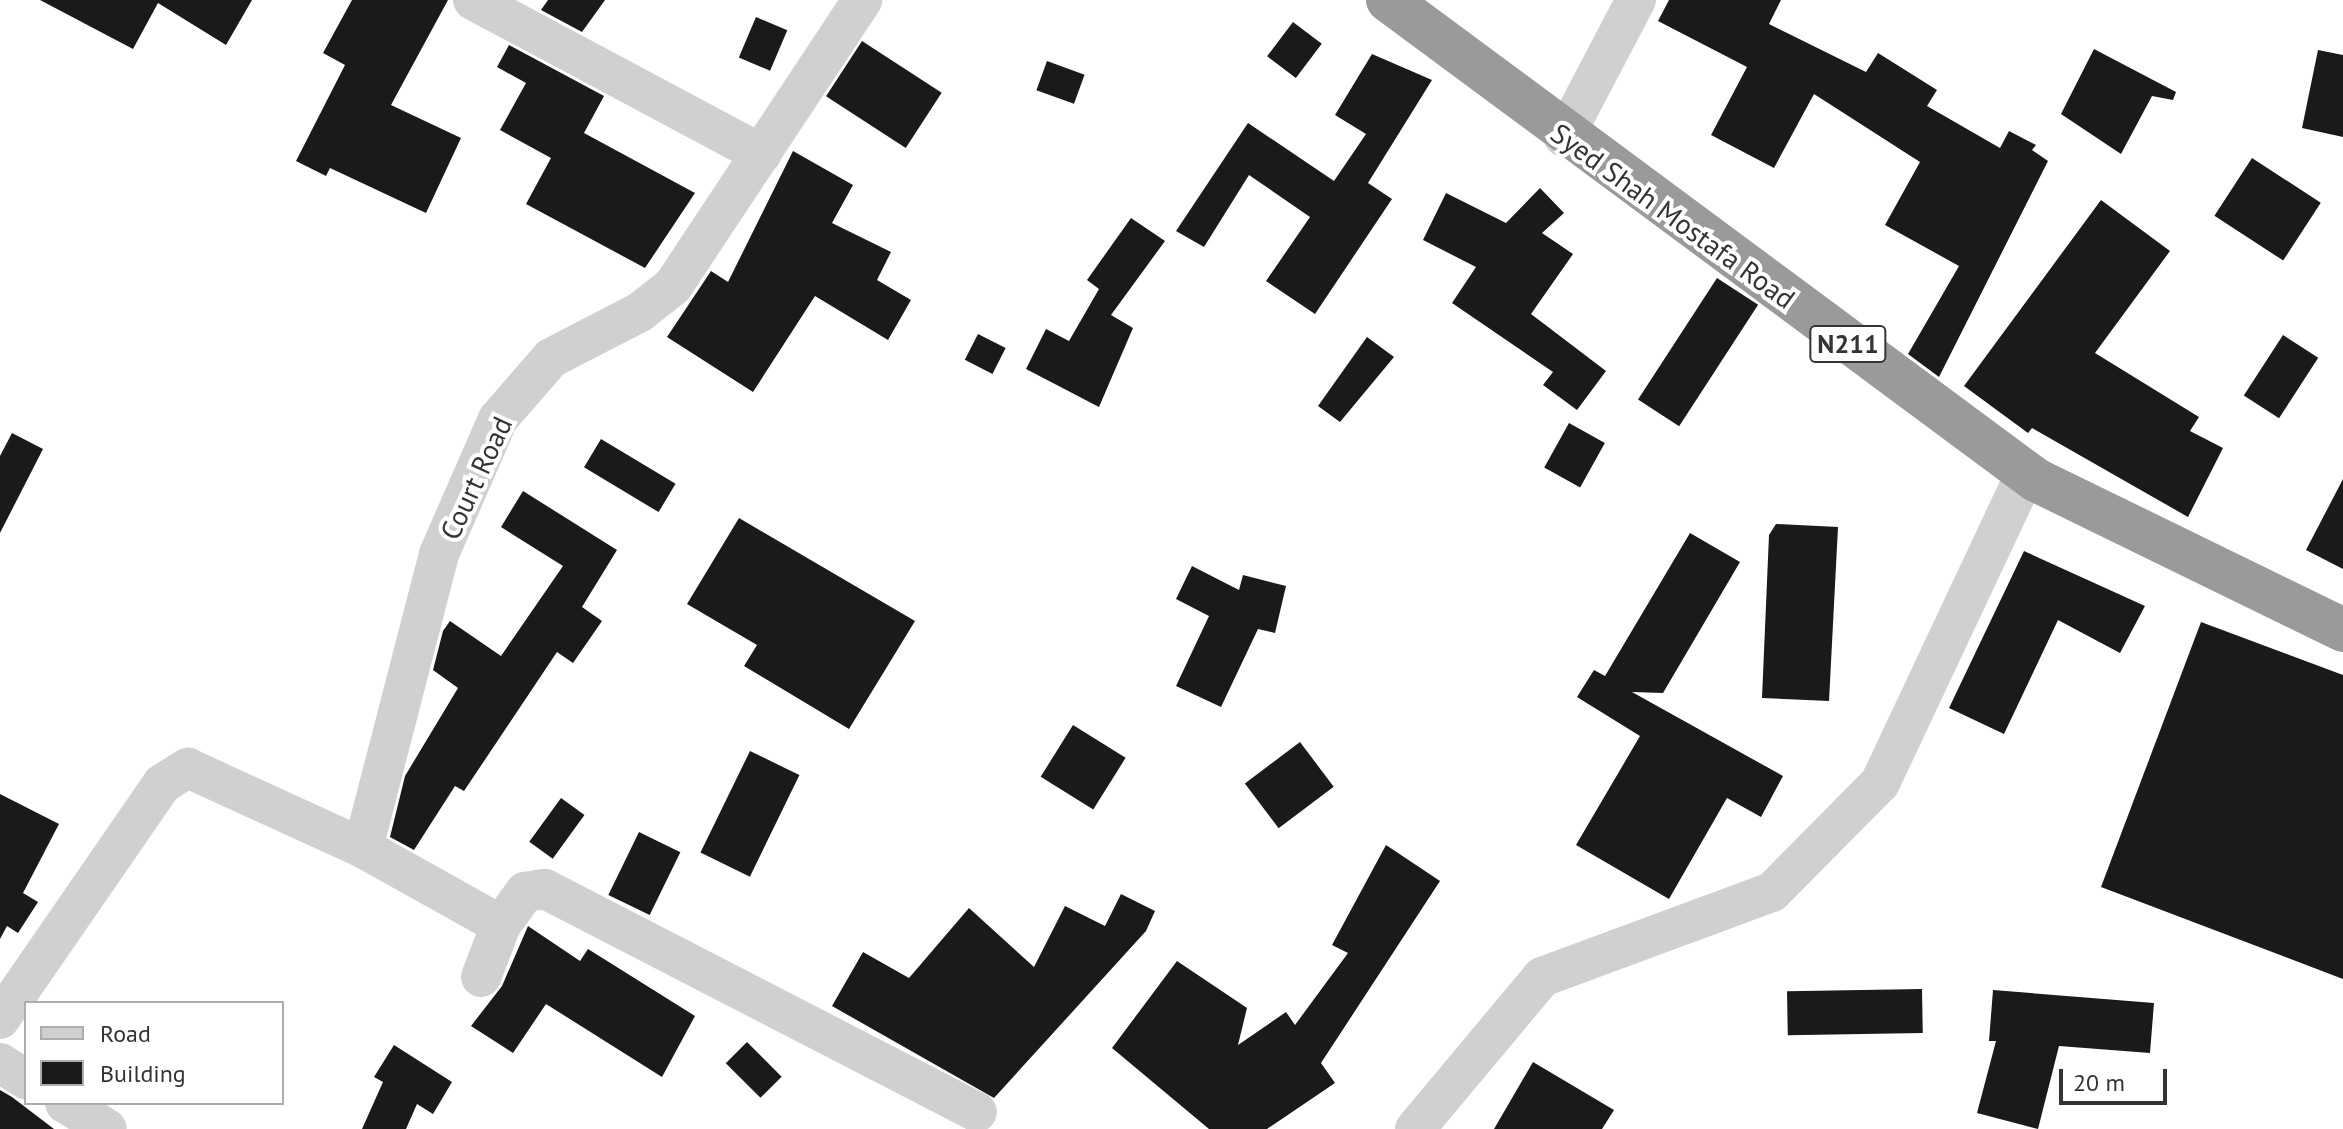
<!DOCTYPE html>
<html>
<head>
<meta charset="utf-8">
<style>
	body { margin:0 }
	#map { position:relative; width:2343px; height:1129px; overflow:hidden; background:#fff; font-family:"PT Sans",sans-serif }
	div>[style] { position:absolute }
	.building>* { inset:0; background:#1a1a1a; transform-origin:0 0 }
	.minor>* { height:40px; margin:-20px; padding:0 20px; transform-origin:20px; border-radius:20px; background:#d0d0d0 }
	.highway>* { height:44px; margin:-22px; padding:0 22px; transform-origin:22px; border-radius:22px; background:#9a9a9a }
	span { translate:-50% -50%; white-space:nowrap; text-align:center; line-height:1.15; -webkit-text-stroke:8px #fff; paint-order:stroke }
	.shield-label span { padding:2px 6px; background:#fff; border:2px solid; border-radius:6px; -webkit-text-stroke-width:0 }
	.shield-label { font-size:26px; color:#333; font-weight:700 }
	.street-label { font-size:28px; color:#333 }
	.legend { position:absolute; left:24px; top:1001px; width:260px; height:104px; box-sizing:border-box; background:#fff; border:2px solid #adadad; margin:0; padding:10px 14px; list-style:none; font-size:24px; color:#333 }
	.legend li { display:flex; align-items:center; gap:16px; height:40px }
	.legend b { width:40px; border:2px solid #adadad }
	.scale { position:absolute; left:2059px; top:1069px; width:108px; height:36px; box-sizing:border-box; border:4px solid #333; border-top:0; padding-left:10px; font-size:24px; line-height:28px; white-space:nowrap; color:#333; -webkit-text-stroke:6px #fff; paint-order:stroke }
</style>
</head>
<body>
<div id="map">
	<div class="building">
		<div style="clip-path:polygon(40px 0,252px 0,226px 45px,158px 3px,133px 49px)"></div>
		<div style="clip-path:polygon(352px 0,448px 0,391px 105px,461px 138px,426px 213px,330px 168px,326px 176px,296px 161px,345px 65px,323px 53px)"></div>
		<div style="clip-path:polygon(548px 0,605px 0,582px 32px,541px 10px)"></div>
		<div style="clip-path:polygon(1669px 0,1781px 0,1769px 24px,1866px 72px,1878px 53px,1937px 90px,1927px 106px,2000px 148px,2009px 131px,2036px 145px,2032px 150px,2048px 161px,1939px 377px,1908px 354px,1959px 266px,1885px 225px,1920px 162px,1814px 94px,1774px 168px,1711px 135px,1747px 67px,1658px 21px)"></div>
		<div style="left:756px;top:17px;width:34px;height:44px;rotate:23deg"></div>
		<div style="left:1293px;top:22px;width:36px;height:43px;rotate:37deg"></div>
		<div style="left:862px;top:41px;width:95px;height:66px;rotate:33deg"></div>
		<div style="clip-path:polygon(509px 45px,604px 96px,584px 133px,695px 193px,645px 268px,526px 204px,551px 158px,500px 130px,526px 83px,497px 67px)"></div>
		<div style="clip-path:polygon(2094px 49px,2176px 92px,2173px 100px,2152px 96px,2121px 154px,2061px 114px)"></div>
		<div style="clip-path:polygon(2318px 50px,2343px 55px,2343px 137px,2302px 128px)"></div>
		<div style="clip-path:polygon(1372px 54px,1432px 80px,1368px 183px,1392px 199px,1315px 314px,1266px 281px,1310px 217px,1249px 175px,1204px 247px,1176px 231px,1248px 123px,1334px 181px,1366px 134px,1335px 115px)"></div>
		<div style="left:1047px;top:61px;width:40px;height:31px;rotate:20deg"></div>
		<div style="clip-path:polygon(793px 151px,853px 185px,832px 223px,891px 252px,877px 280px,911px 300px,888px 340px,815px 296px,753px 392px,667px 337px,711px 271px,728px 282px)"></div>
		<div style="left:2252px;top:158px;width:82px;height:69px;rotate:33deg"></div>
		<div style="clip-path:polygon(1540px 188px,1564px 213px,1542px 233px,1573px 254px,1531px 314px,1606px 371px,1577px 410px,1543px 385px,1553px 372px,1452px 303px,1476px 267px,1423px 240px,1446px 193px,1506px 223px)"></div>
		<div style="clip-path:polygon(2101px 200px,2170px 251px,2095px 353px,2199px 417px,2190px 431px,2223px 448px,2188px 517px,2032px 428px,2028px 433px,1964px 386px)"></div>
		<div style="clip-path:polygon(1131px 218px,1165px 241px,1111px 315px,1133px 328px,1099px 407px,1026px 369px,1046px 329px,1069px 341px,1099px 289px,1087px 280px)"></div>
		<div style="left:1717px;top:278px;width:49px;height:145px;rotate:33deg"></div>
		<div style="left:978px;top:334px;width:31px;height:29px;rotate:27deg"></div>
		<div style="left:2283px;top:335px;width:42px;height:72px;rotate:33deg"></div>
		<div style="clip-path:polygon(1367px 337px,1394px 357px,1340px 422px,1318px 406px)"></div>
		<div style="left:1569px;top:423px;width:41px;height:51px;rotate:29deg"></div>
		<div style="clip-path:polygon(12px 433px,43px 449px,0 533px,0 456px)"></div>
		<div style="left:601px;top:439px;width:87px;height:33px;rotate:31deg"></div>
		<div style="clip-path:polygon(2343px 479px,2343px 569px,2306px 550px)"></div>
		<div style="clip-path:polygon(523px 491px,617px 550px,582px 607px,602px 621px,573px 663px,557px 652px,464px 791px,455px 786px,414px 850px,390px 837px,405px 776px,458px 688px,433px 670px,443px 631px,450px 621px,501px 656px,563px 566px,501px 527px)"></div>
		<div style="clip-path:polygon(739px 518px,915px 621px,849px 729px,744px 666px,757px 645px,687px 604px)"></div>
		<div style="clip-path:polygon(1776px 524px,1838px 527px,1829px 701px,1762px 698px,1769px 535px)"></div>
		<div style="clip-path:polygon(1690px 533px,1740px 562px,1663px 693px,1632px 692px,1783px 776px,1761px 817px,1727px 798px,1669px 899px,1576px 845px,1640px 736px,1577px 697px,1594px 670px,1605px 676px)"></div>
		<div style="clip-path:polygon(2024px 551px,2145px 606px,2120px 653px,2058px 620px,2004px 734px,1949px 708px)"></div>
		<div style="clip-path:polygon(1192px 566px,1239px 590px,1243px 575px,1286px 586px,1275px 633px,1258px 629px,1221px 707px,1176px 686px,1209px 616px,1176px 599px)"></div>
		<div style="clip-path:polygon(2201px 622px,2343px 675px,2343px 979px,2101px 887px)"></div>
		<div style="left:1073px;top:725px;width:62px;height:61px;rotate:32deg"></div>
		<div style="left:1300px;top:742px;width:56px;height:69px;rotate:53deg"></div>
		<div style="left:750px;top:751px;width:55px;height:113px;rotate:26deg"></div>
		<div style="clip-path:polygon(0 794px,59px 824px,23px 893px,38px 902px,18px 933px,7px 926px,0 939px)"></div>
		<div style="left:561px;top:798px;width:29px;height:54px;rotate:36deg"></div>
		<div style="left:639px;top:832px;width:46px;height:70px;rotate:26deg"></div>
		<div style="clip-path:polygon(1386px 845px,1440px 881px,1321px 1063px,1335px 1083px,1267px 1129px,1209px 1129px,1112px 1048px,1177px 961px,1247px 1008px,1238px 1045px,1286px 1012px,1295px 1025px,1348px 953px,1332px 945px)"></div>
		<div style="clip-path:polygon(1121px 894px,1155px 911px,1146px 931px,994px 1098px,832px 1006px,863px 952px,909px 978px,969px 908px,1034px 967px,1065px 906px,1105px 926px)"></div>
		<div style="clip-path:polygon(528px 926px,580px 961px,588px 949px,695px 1016px,662px 1077px,546px 1004px,513px 1053px,471px 1026px,502px 986px)"></div>
		<div style="left:1922px;top:989px;width:44px;height:135px;rotate:89deg"></div>
		<div style="clip-path:polygon(1993px 990px,2154px 1003px,2150px 1053px,2059px 1046px,2038px 1129px,1977px 1113px,1996px 1041px,1989px 1041px)"></div>
		<div style="left:747px;top:1042px;width:49px;height:30px;rotate:45deg"></div>
		<div style="clip-path:polygon(394px 1045px,452px 1082px,433px 1114px,417px 1104px,406px 1129px,362px 1129px,383px 1082px,374px 1077px)"></div>
		<div style="clip-path:polygon(1533px 1062px,1614px 1110px,1602px 1129px,1494px 1129px)"></div>
		<div style="clip-path:polygon(0 1090px,12px 1097px,54px 1129px,0 1129px)"></div>
	</div>
	<div class="minor">
		<div style="left:473px;top:0;width:327px;rotate:28.1deg"></div>
		<div style="left:1564px;top:137px;width:155px;rotate:-62.3deg"></div>
		<div style="left:363px;top:848px;width:304px;rotate:-75.5deg"></div>
		<div style="left:439px;top:554px;width:147px;rotate:-66.4deg"></div>
		<div style="left:498px;top:419px;width:81px;rotate:-49deg"></div>
		<div style="left:551px;top:358px;width:100px;rotate:-27.3deg"></div>
		<div style="left:640px;top:312px;width:42px;rotate:-38.2deg"></div>
		<div style="left:673px;top:286px;width:343px;rotate:-56.5deg"></div>
		<div style="left:481px;top:977px;width:56px;rotate:-69deg"></div>
		<div style="left:501px;top:925px;width:41px;rotate:-54deg"></div>
		<div style="left:525px;top:892px;width:20px;rotate:-9deg"></div>
		<div style="left:545px;top:889px;width:486px;rotate:27.3deg"></div>
		<div style="left:0;top:1019px;width:285px;rotate:-55.4deg"></div>
		<div style="left:162px;top:784px;width:31px;rotate:-32deg"></div>
		<div style="left:188px;top:768px;width:192px;rotate:24.6deg"></div>
		<div style="left:363px;top:848px;width:158px;rotate:29.2deg"></div>
		<div style="left:0;top:1063px;width:31px;rotate:32deg"></div>
		<div style="left:65px;top:1103px;width:49px;rotate:31.8deg"></div>
		<div style="left:1415px;top:1129px;width:198px;rotate:-50.1deg"></div>
		<div style="left:1542px;top:977px;width:245px;rotate:-20.3deg"></div>
		<div style="left:1772px;top:892px;width:153px;rotate:-45.3deg"></div>
		<div style="left:1880px;top:783px;width:343px;rotate:-64.8deg"></div>
	</div>
	<div class="highway">
		<div style="left:1388px;top:0;width:806px;rotate:36.53deg"></div>
		<div style="left:2036px;top:480px;width:342px;rotate:26deg"></div>
	</div>
	<div class="shield-label">
		<span style="left:1848px;top:344px">N211</span>
	</div>
	<div class="street-label">
		<span style="left:1673px;top:216px;rotate:36deg">Syed Shah Mostafa Road</span>
		<span style="left:476px;top:478px;rotate:-65deg">Court Road</span>
	</div>
	<ul class="legend">
	<li><b style="height:10px;background:#d0d0d0"></b>Road</li>
	<li><b style="height:22px;background:#1a1a1a"></b>Building</li>
	</ul>
	<div class="scale">20 m</div>
</div>
</body>
</html>
